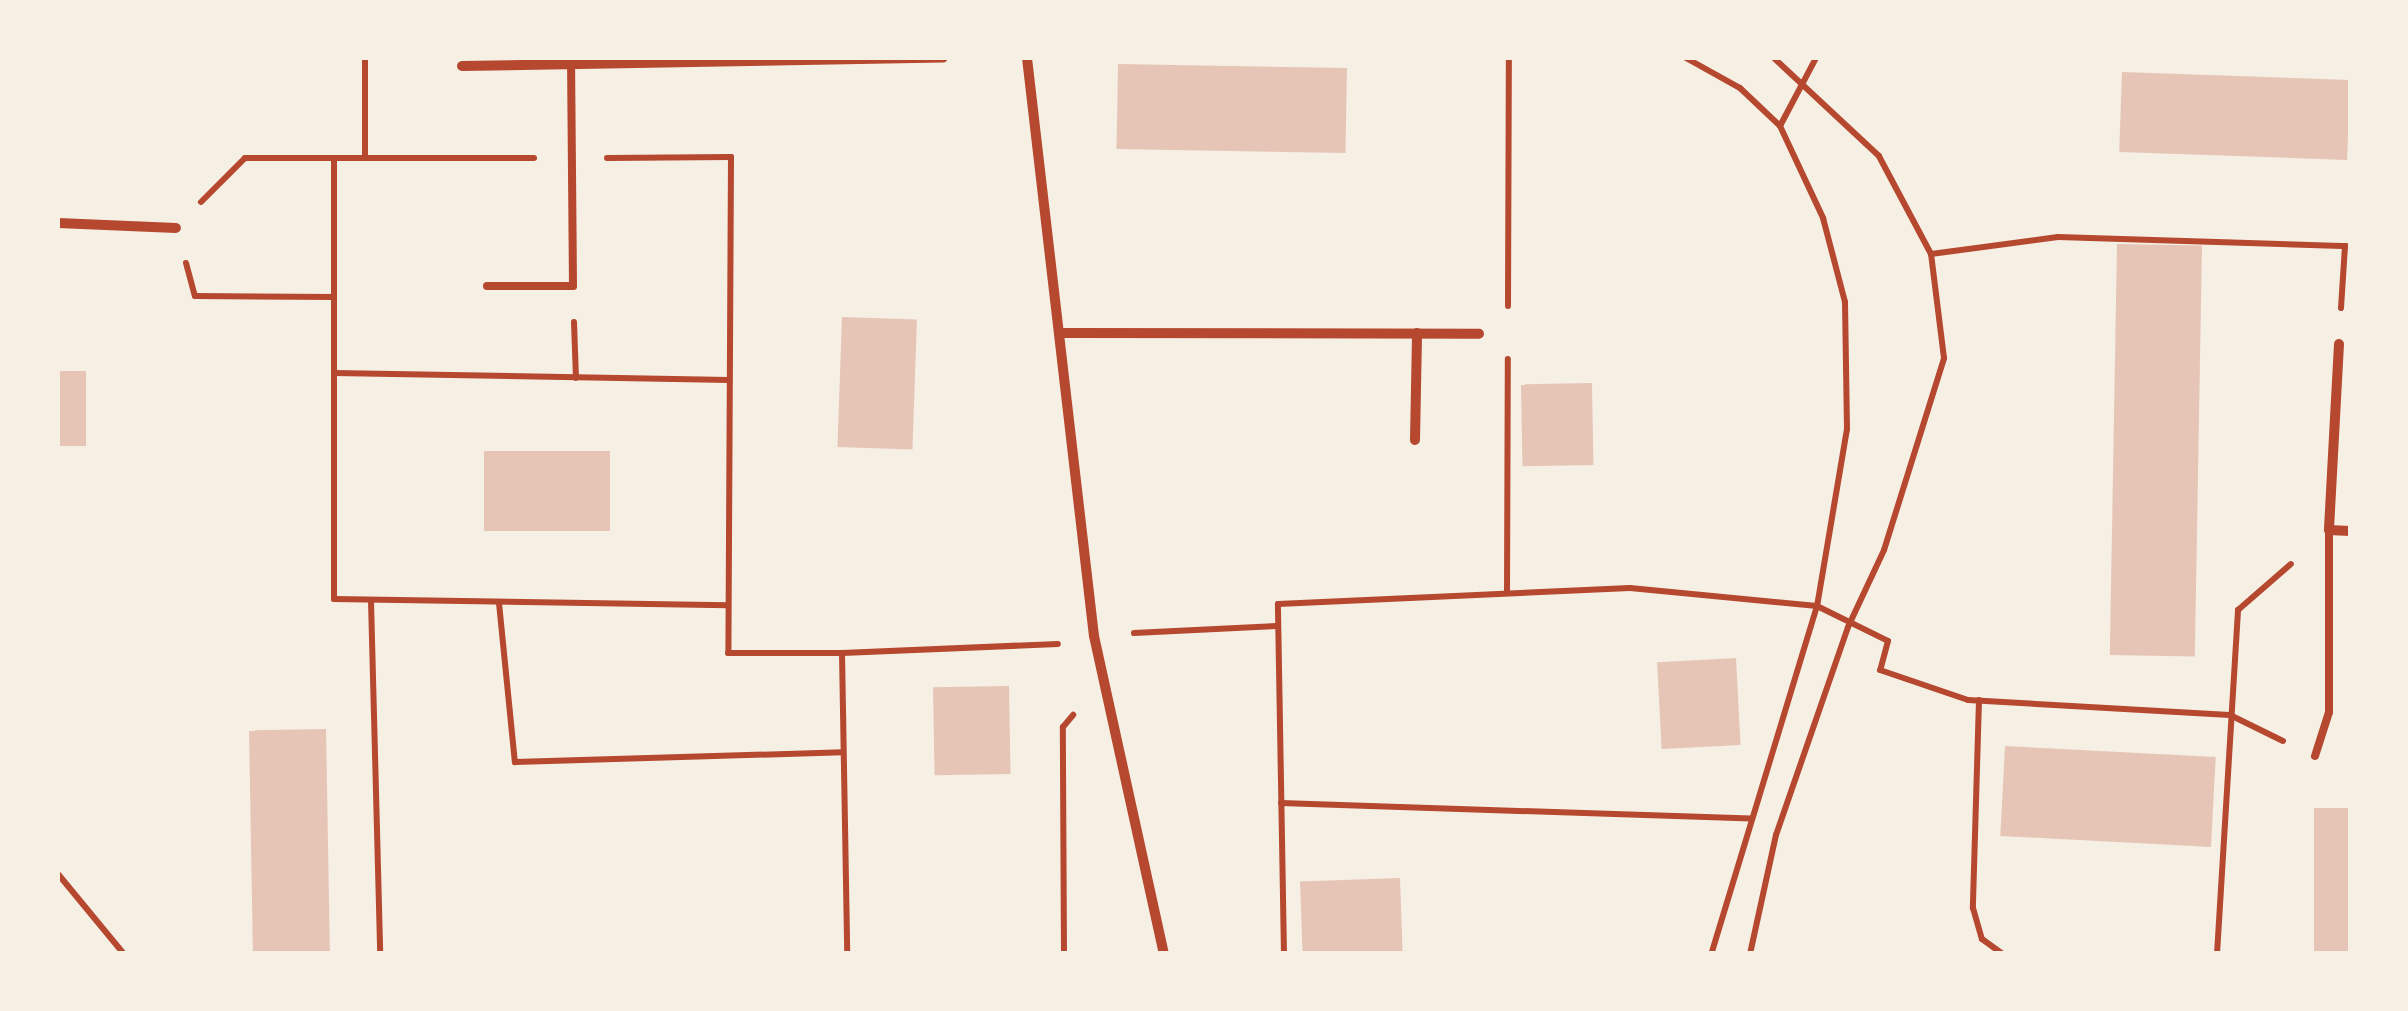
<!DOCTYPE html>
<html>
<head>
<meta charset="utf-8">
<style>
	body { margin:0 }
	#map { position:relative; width:2408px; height:1011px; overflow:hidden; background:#f6efe4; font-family:Manrope,sans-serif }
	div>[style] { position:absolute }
	.building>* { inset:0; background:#e6c5b7; transform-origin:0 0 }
	.path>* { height:6px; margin:-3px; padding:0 3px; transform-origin:3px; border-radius:3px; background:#b5482f }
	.service>* { height:8px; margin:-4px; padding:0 4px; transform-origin:4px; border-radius:4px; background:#b5482f }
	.minor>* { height:10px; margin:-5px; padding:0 5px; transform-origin:5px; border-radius:5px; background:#b5482f }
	span { translate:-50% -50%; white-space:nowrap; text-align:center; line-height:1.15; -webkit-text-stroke:9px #f6efe4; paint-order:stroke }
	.frame { position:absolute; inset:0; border:60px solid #f6efe4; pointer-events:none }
</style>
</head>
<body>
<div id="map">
	<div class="building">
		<div style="left:1118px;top:64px;width:229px;height:85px;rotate:1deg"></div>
		<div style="left:2122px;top:72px;width:228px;height:80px;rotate:2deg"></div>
		<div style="left:2117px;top:244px;width:85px;height:411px;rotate:1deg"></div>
		<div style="left:842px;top:317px;width:75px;height:130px;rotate:2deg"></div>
		<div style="left:58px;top:371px;width:28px;height:75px"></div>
		<div style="left:1592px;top:383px;width:82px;height:71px;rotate:89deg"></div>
		<div style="left:484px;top:451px;width:126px;height:80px"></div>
		<div style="left:1736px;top:658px;width:87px;height:79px;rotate:87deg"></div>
		<div style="left:1009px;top:686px;width:88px;height:76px;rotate:89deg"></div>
		<div style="left:326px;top:729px;width:225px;height:77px;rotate:89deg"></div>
		<div style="left:2005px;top:746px;width:211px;height:90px;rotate:3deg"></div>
		<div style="left:2314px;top:808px;width:36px;height:146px"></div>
		<div style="left:1400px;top:878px;width:76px;height:100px;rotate:88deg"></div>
	</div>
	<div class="path">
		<div style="left:365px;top:58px;width:100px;rotate:90deg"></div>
		<div style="left:1686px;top:58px;width:62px;rotate:29.1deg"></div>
		<div style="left:1740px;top:88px;width:55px;rotate:43.5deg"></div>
		<div style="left:1780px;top:126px;width:102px;rotate:64.9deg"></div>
		<div style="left:1823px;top:218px;width:87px;rotate:75.3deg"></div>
		<div style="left:1845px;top:302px;width:127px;rotate:89.1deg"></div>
		<div style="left:1847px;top:429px;width:180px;rotate:99.6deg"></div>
		<div style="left:1817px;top:606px;width:364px;rotate:106.9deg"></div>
		<div style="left:1780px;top:126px;width:77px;rotate:-62.1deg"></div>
		<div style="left:334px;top:158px;width:441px;rotate:90deg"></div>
		<div style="left:334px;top:599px;width:394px;rotate:0.9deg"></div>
		<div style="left:607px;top:158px;width:124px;rotate:-0.5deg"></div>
		<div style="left:731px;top:157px;width:496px;rotate:90.3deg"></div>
		<div style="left:728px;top:653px;width:114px"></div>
		<div style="left:842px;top:653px;width:301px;rotate:89deg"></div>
		<div style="left:201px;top:202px;width:62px;rotate:-45deg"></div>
		<div style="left:245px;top:158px;width:289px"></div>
		<div style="left:1931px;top:254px;width:128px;rotate:-7.6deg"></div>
		<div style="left:2058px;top:237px;width:292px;rotate:1.8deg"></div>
		<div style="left:186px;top:263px;width:34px;rotate:75deg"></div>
		<div style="left:195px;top:296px;width:139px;rotate:0.4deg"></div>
		<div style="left:1508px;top:306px;width:248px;rotate:-89.8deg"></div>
		<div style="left:2341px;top:308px;width:62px;rotate:-86.3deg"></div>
		<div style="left:574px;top:322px;width:56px;rotate:88deg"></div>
		<div style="left:334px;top:373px;width:395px;rotate:1deg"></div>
		<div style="left:1507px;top:593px;width:234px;rotate:-89.8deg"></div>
		<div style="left:371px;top:601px;width:353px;rotate:88.5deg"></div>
		<div style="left:499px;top:603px;width:160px;rotate:84.3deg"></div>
		<div style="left:515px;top:762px;width:328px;rotate:-1.7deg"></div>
		<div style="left:1134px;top:633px;width:144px;rotate:-2.8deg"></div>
		<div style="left:842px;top:653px;width:216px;rotate:-2.4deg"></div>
		<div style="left:1979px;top:700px;width:208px;rotate:91.7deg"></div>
		<div style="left:1973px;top:908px;width:32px;rotate:74deg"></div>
		<div style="left:1982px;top:939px;width:26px;rotate:36deg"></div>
		<div style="left:1281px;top:803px;width:470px;rotate:1.9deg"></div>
		<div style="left:58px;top:874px;width:104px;rotate:50.5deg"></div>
		<div style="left:1064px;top:954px;width:227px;rotate:-90.3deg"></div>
		<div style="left:1063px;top:727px;width:16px;rotate:-50deg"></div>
		<div style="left:1284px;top:954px;width:350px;rotate:-91deg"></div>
		<div style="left:1278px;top:604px;width:352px;rotate:-2.6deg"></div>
		<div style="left:1630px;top:588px;width:188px;rotate:5.5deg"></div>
		<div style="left:1817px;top:606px;width:79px;rotate:26.2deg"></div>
		<div style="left:1888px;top:641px;width:30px;rotate:105deg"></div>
		<div style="left:1880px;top:670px;width:93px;rotate:18.8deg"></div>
		<div style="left:1968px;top:700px;width:262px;rotate:3.3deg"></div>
		<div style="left:2230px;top:715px;width:59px;rotate:26.1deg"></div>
		<div style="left:1750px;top:954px;width:122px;rotate:-77.7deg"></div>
		<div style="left:1776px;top:835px;width:220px;rotate:-70.9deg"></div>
		<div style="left:1848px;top:627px;width:85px;rotate:-64.9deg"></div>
		<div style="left:1884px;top:550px;width:201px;rotate:-72.6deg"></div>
		<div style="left:1944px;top:358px;width:105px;rotate:-97.1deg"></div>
		<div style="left:1931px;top:254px;width:111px;rotate:-118deg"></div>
		<div style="left:1879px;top:156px;width:144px;rotate:-137deg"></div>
		<div style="left:2217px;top:954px;width:345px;rotate:-86.5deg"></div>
		<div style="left:2238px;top:610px;width:70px;rotate:-41deg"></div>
	</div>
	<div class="service">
		<div style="left:487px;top:286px;width:86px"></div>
		<div style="left:573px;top:286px;width:223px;rotate:-90.5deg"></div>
		<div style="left:2315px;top:756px;width:46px;rotate:-72.3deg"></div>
		<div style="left:2329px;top:712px;width:182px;rotate:-90deg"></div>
	</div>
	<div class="minor">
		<div style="left:1027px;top:58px;width:582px;rotate:83.39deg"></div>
		<div style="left:1094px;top:636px;width:326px;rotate:77.6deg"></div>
		<div style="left:462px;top:66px;width:481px;rotate:-1deg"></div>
		<div style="left:58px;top:223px;width:118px;rotate:2.4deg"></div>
		<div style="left:1063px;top:333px;width:416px;rotate:0.1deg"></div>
		<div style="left:2339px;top:344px;width:186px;rotate:93.1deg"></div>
		<div style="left:2329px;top:530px;width:21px;rotate:3deg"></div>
		<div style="left:1415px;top:440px;width:107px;rotate:-88.9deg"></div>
	</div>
	<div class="frame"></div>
</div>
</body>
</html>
